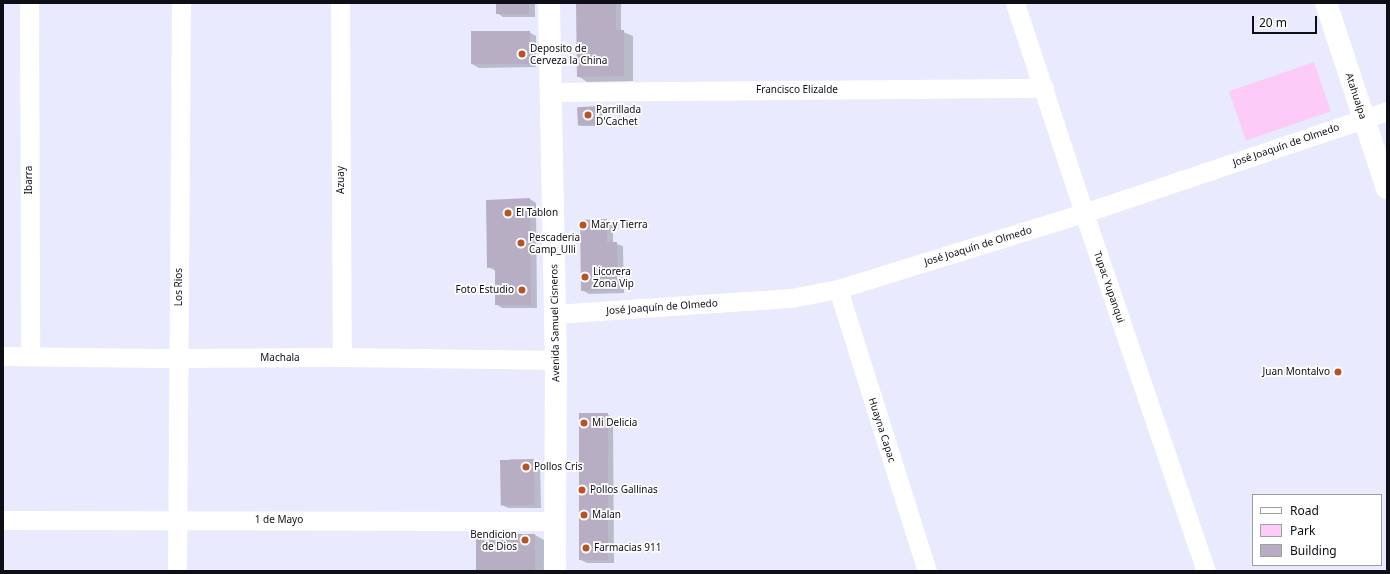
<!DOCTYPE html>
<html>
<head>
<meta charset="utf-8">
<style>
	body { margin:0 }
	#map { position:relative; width:1390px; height:574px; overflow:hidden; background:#e9eafd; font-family:"Noto Sans",sans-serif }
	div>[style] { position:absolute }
	.green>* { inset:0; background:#fdcbf7; transform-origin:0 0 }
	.shadow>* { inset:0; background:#0003 }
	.building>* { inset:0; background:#b8aec3; transform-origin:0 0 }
	.street>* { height:19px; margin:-9.5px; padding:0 9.5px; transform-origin:9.5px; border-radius:9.5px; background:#fff }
	.secondary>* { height:22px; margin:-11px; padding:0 11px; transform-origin:11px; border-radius:11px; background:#fff }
	.dots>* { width:11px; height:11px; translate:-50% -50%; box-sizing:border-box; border:2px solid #fff; border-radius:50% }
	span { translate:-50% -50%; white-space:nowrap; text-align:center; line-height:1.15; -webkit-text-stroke:3.5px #fff; paint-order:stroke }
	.poi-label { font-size:10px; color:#0e0e16 }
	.left { translate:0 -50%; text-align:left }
	.right { translate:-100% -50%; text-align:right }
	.street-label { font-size:10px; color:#0e0e16 }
	.frame { position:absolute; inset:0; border:4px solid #0e0e16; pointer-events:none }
	.legend { position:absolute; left:1252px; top:494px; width:130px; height:72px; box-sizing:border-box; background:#fff; border:1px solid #9f9fa2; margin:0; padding:5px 7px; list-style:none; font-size:12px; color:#0e0e16 }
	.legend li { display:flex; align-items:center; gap:8px; height:20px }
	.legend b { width:20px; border:1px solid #9f9fa2 }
	.scale { position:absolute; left:1252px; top:16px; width:65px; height:18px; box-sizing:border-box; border:2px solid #0e0e16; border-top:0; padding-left:5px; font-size:12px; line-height:14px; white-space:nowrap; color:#0e0e16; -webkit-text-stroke:3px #fff; paint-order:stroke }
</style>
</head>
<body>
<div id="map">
	<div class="green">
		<div style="left:1314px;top:62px;width:52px;height:90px;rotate:71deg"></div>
	</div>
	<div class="shadow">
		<div style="clip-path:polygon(497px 3px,535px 3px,535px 17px,503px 17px,497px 13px)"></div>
		<div style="clip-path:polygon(577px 3px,621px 3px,621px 31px,633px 36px,633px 81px,587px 82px,578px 76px)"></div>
		<div style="clip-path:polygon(529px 32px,536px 36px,536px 67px,479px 68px,472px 64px)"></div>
		<div style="clip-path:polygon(599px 107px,602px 108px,602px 126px,581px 126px,578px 125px,578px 108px)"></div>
		<div style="clip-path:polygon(530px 199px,536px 203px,537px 308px,502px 308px,496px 304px,496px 271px,488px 267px)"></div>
		<div style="clip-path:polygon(606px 220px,613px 224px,613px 243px,623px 246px,624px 293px,589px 294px,582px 290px)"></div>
		<div style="clip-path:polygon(607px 414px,613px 418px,614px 563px,587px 563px,581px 560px)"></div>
		<div style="clip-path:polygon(534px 460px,540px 464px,541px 508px,508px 508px,502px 505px)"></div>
		<div style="clip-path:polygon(477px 535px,535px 535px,544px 540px,544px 571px,477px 571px)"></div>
	</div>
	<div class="building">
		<div style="left:496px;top:3px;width:33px;height:11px"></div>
		<div style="clip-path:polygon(576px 3px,616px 3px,616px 30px,624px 30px,624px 76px,577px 77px)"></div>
		<div style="left:530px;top:31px;width:33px;height:59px;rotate:90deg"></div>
		<div style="left:599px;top:106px;width:18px;height:22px;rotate:87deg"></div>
		<div style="clip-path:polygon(530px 198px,531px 305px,495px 305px,495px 267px,487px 268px,486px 200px)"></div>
		<div style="clip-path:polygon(607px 219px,607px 242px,617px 242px,618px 290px,581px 291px,580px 220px)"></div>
		<div style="left:579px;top:413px;width:29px;height:147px"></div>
		<div style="left:534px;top:459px;width:46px;height:34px;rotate:89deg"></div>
		<div style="left:476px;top:534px;width:59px;height:37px"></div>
	</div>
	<div class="street">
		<div style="left:29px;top:3px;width:353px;rotate:89.8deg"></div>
		<div style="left:340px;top:3px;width:354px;rotate:89.7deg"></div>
		<div style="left:1015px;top:3px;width:221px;rotate:71.8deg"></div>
		<div style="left:1084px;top:213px;width:378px;rotate:71.2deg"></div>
		<div style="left:550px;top:92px;width:494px;rotate:-0.5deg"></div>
		<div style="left:838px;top:289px;width:296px;rotate:72.5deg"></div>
		<div style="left:555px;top:314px;width:237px;rotate:-3.9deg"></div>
		<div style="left:791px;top:298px;width:48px;rotate:-10.8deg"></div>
		<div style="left:838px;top:289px;width:257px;rotate:-17.2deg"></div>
		<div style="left:1084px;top:213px;width:320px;rotate:-18.6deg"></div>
		<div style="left:3px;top:356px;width:176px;rotate:0.7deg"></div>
		<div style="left:179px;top:358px;width:163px;rotate:-0.4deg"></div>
		<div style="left:342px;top:357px;width:214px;rotate:0.8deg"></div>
		<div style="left:3px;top:520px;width:551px;rotate:0.1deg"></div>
		<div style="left:177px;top:571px;width:568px;rotate:-89.6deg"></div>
	</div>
	<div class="secondary">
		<div style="left:549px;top:3px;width:357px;rotate:88.9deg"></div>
		<div style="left:556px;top:360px;width:211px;rotate:90.3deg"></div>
		<div style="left:1326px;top:3px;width:195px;rotate:71.8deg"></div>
	</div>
	<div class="dots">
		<div style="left:522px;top:54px;background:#b95326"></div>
		<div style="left:588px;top:115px;background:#b95326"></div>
		<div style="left:508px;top:213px;background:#b95326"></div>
		<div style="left:583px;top:225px;background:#b95326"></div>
		<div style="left:521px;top:243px;background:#b95326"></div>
		<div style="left:585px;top:277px;background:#b95326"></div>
		<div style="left:522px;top:290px;background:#b95326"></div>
		<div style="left:1338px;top:372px;background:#b95326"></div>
		<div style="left:584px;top:423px;background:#b95326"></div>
		<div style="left:526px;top:467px;background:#b95326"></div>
		<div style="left:582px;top:490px;background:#b95326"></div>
		<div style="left:584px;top:515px;background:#b95326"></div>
		<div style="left:525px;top:540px;background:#b95326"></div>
		<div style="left:586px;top:548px;background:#b95326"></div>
	</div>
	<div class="poi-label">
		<span class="left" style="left:530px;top:54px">Deposito de<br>Cerveza la China</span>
		<span class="left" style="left:596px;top:115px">Parrillada<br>D'Cachet</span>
		<span class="left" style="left:516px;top:213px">El Tablon</span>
		<span class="left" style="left:591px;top:225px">Mar y Tierra</span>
		<span class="left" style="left:529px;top:243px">Pescaderia<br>Camp_Ulli</span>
		<span class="left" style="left:593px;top:277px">Licorera<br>Zona Vip</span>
		<span class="right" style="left:514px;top:290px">Foto Estudio</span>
		<span class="right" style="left:1330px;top:372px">Juan Montalvo</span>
		<span class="left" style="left:592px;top:423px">Mi Delicia</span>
		<span class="left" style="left:534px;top:467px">Pollos Cris</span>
		<span class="left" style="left:590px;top:490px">Pollos Gallinas</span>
		<span class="left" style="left:592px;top:515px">Malan</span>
		<span class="right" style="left:517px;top:540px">Bendicion<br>de Dios</span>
		<span class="left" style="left:594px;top:548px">Farmacias 911</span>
	</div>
	<div class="street-label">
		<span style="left:797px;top:90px">Francisco Elizalde</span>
		<span style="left:1356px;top:96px;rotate:72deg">Atahualpa</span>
		<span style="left:1286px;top:145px;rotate:-19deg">José Joaquín de Olmedo</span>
		<span style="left:29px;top:180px;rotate:-90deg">Ibarra</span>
		<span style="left:341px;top:180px;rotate:-90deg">Azuay</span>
		<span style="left:978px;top:246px;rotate:-17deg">José Joaquín de Olmedo</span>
		<span style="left:179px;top:287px;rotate:-90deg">Los Rios</span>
		<span style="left:1109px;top:287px;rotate:71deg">Tupac Yupanqui</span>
		<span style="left:662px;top:307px;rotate:-4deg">José Joaquín de Olmedo</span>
		<span style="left:555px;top:323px;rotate:-91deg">Avenida Samuel Cisneros</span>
		<span style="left:280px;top:358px">Machala</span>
		<span style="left:882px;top:430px;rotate:72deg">Huayna Capac</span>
		<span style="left:279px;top:520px">1 de Mayo</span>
	</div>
	<div class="frame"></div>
	<ul class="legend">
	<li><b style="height:5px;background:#fff"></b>Road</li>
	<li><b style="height:11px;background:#fdcbf7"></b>Park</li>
	<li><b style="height:11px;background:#b8aec3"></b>Building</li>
	</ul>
	<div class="scale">20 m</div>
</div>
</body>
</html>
